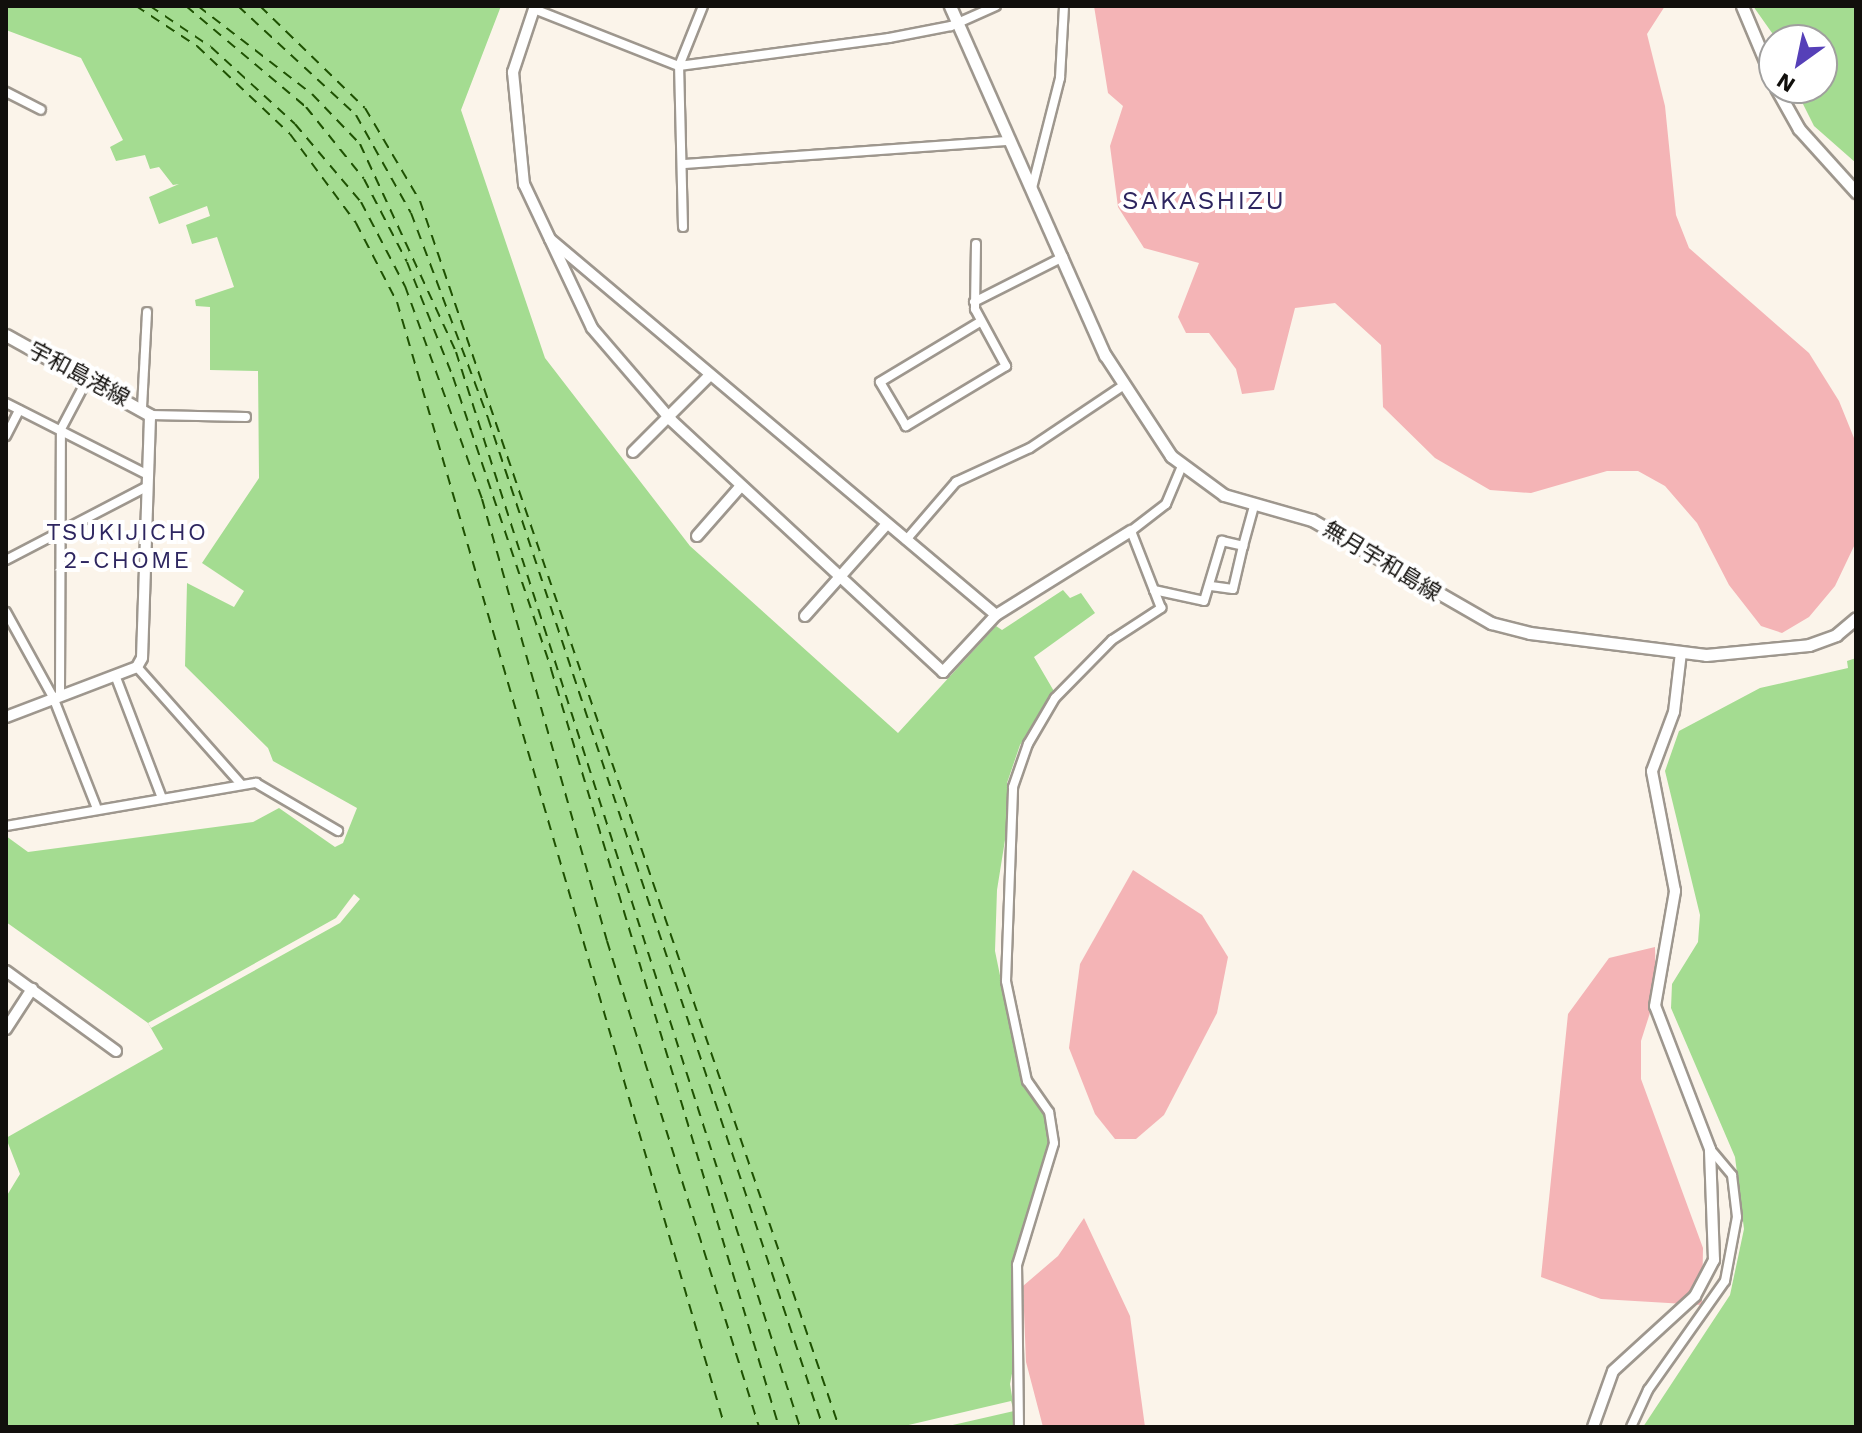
<!DOCTYPE html>
<html>
<head>
<meta charset="utf-8">
<style>
	body { margin:0 }
	#map { position:relative; width:1862px; height:1433px; overflow:hidden; background:#fbf4ea; font-family:"Work Sans","Noto Sans JP",sans-serif }
	div>[style] { position:absolute }
	.green>* { inset:0; background:#f4b4b6 }
	.water>* { inset:0; background:#a4dc91 }
	.pier>* { inset:0; background:#fbf4ea }
	.ferry>* { height:2px; margin-top:-1px; transform-origin:0; background:repeating-linear-gradient(90deg,#1e5101 0 10px,transparent 0 18px) }
	.roads { filter:drop-shadow(2px 0 #9e978e) drop-shadow(-2px 0 #9e978e) drop-shadow(0 2px #9e978e) drop-shadow(0 -2px #9e978e) }
	.minor>* { height:8px; margin:-4px; padding:0 4px; transform-origin:4px; border-radius:4px; background:#fff }
	.tertiary>* { height:10px; margin:-5px; padding:0 5px; transform-origin:5px; border-radius:5px; background:#fff }
	.secondary>* { height:11px; margin:-5.5px; padding:0 5.5px; transform-origin:5.5px; border-radius:5.5px; background:#fff }
	span { translate:-50% -50%; white-space:nowrap; text-align:center; line-height:1.15; -webkit-text-stroke:8px #fff; paint-order:stroke }
	.street-label { font-size:22px; color:#110f0c }
	.neighbourhood-label { font-size:24px; color:#2e2660; letter-spacing:2px }
	.quarter-label { font-size:26px; color:#2e2660; letter-spacing:2px }
	.frame { position:absolute; inset:0; border:8px solid #110f0c; pointer-events:none }
	.north { position:absolute; left:1758px; top:24px; width:80px; height:80px; box-sizing:border-box; background:#fff; border:2px solid #a09f9e; border-radius:50%; rotate:213deg; font-size:22px; font-weight:700; line-height:32px; text-align:center; color:#110f0c }
	.north::after { content:''; display:block; margin:auto; width:28px; height:36px; background:#5640b8; clip-path:polygon(50% 0,100% 100%,50% 72%,0 100%) }
</style>
</head>
<body>
<div id="map">
	<div class="green">
		<div style="clip-path:polygon(1094px 6px,1665px 6px,1647px 34px,1665px 106px,1676px 215px,1689px 248px,1809px 353px,1839px 401px,1856px 443px,1856px 542px,1835px 586px,1809px 617px,1782px 633px,1761px 626px,1729px 585px,1697px 523px,1665px 486px,1638px 471px,1607px 471px,1531px 493px,1490px 490px,1435px 458px,1383px 407px,1381px 345px,1335px 303px,1295px 308px,1274px 390px,1242px 394px,1236px 369px,1209px 333px,1186px 333px,1178px 317px,1199px 263px,1144px 248px,1118px 207px,1110px 146px,1123px 106px,1108px 93px)"></div>
		<div style="clip-path:polygon(1133px 870px,1202px 915px,1228px 957px,1217px 1013px,1164px 1115px,1136px 1139px,1115px 1139px,1095px 1114px,1069px 1048px,1080px 964px)"></div>
		<div style="clip-path:polygon(1655px 947px,1656px 994px,1641px 1041px,1641px 1079px,1703px 1248px,1702px 1305px,1601px 1299px,1541px 1277px,1568px 1014px,1609px 958px)"></div>
		<div style="clip-path:polygon(1084px 1218px,1130px 1316px,1145px 1427px,1043px 1427px,1026px 1362px,1023px 1286px,1058px 1256px)"></div>
	</div>
	<div class="water">
		<div style="clip-path:polygon(6px 6px,501px 6px,461px 110px,545px 358px,690px 546px,898px 733px,996px 626px,1002px 630px,1063px 590px,1070px 598px,1081px 593px,1095px 613px,1034px 657px,1055px 693px,1020px 745px,1007px 783px,1009px 815px,997px 890px,995px 951px,1022px 1083px,1050px 1123px,1046px 1159px,1015px 1264px,1017px 1347px,1010px 1384px,1017px 1427px,6px 1427px,6px 1197px,20px 1174px,6px 1138px,163px 1049px,148px 1023px,6px 922px,6px 836px,28px 852px,253px 822px,279px 808px,335px 847px,343px 843px,357px 808px,273px 761px,268px 748px,185px 666px,187px 583px,234px 607px,244px 591px,202px 563px,259px 478px,258px 371px,210px 370px,210px 307px,196px 306px,195px 300px,234px 287px,217px 237px,192px 244px,186px 225px,210px 216px,207px 206px,159px 224px,149px 197px,179px 184px,173px 185px,159px 167px,150px 169px,145px 155px,116px 161px,110px 147px,123px 140px,81px 58px,6px 30px)"></div>
		<div style="clip-path:polygon(1753px 6px,1856px 6px,1856px 163px,1814px 126px,1795px 88px,1822px 88px,1822px 40px,1777px 40px)"></div>
		<div style="clip-path:polygon(1856px 658px,1856px 1427px,1643px 1427px,1730px 1295px,1744px 1229px,1735px 1157px,1671px 1008px,1672px 984px,1698px 942px,1700px 915px,1665px 771px,1679px 731px,1760px 688px,1848px 668px,1847px 661px)"></div>
	</div>
	<div class="pier">
		<div style="clip-path:polygon(354px 894px,360px 899px,340px 923px,151px 1028px,148px 1023px,336px 918px)"></div>
		<div style="clip-path:polygon(1011px 1401px,1014px 1411px,944px 1427px,900px 1427px)"></div>
	</div>
	<div class="ferry">
		<div style="left:136px;top:6px;width:73px;rotate:33.3deg"></div>
		<div style="left:197px;top:46px;width:128px;rotate:43.4deg"></div>
		<div style="left:290px;top:134px;width:111px;rotate:53.4deg"></div>
		<div style="left:356px;top:223px;width:89px;rotate:62.6deg"></div>
		<div style="left:397px;top:302px;width:1172px;rotate:73.75deg"></div>
		<div style="left:150px;top:6px;width:73px;rotate:33.9deg"></div>
		<div style="left:211px;top:47px;width:114px;rotate:42.5deg"></div>
		<div style="left:295px;top:124px;width:102px;rotate:49.8deg"></div>
		<div style="left:361px;top:202px;width:95px;rotate:62.4deg"></div>
		<div style="left:405px;top:286px;width:226px;rotate:70.1deg"></div>
		<div style="left:482px;top:499px;width:459px;rotate:74.2deg"></div>
		<div style="left:607px;top:941px;width:509px;rotate:72.63deg"></div>
		<div style="left:186px;top:6px;width:157px;rotate:40.1deg"></div>
		<div style="left:306px;top:107px;width:92px;rotate:51.1deg"></div>
		<div style="left:364px;top:179px;width:93px;rotate:62.6deg"></div>
		<div style="left:407px;top:262px;width:124px;rotate:68.2deg"></div>
		<div style="left:453px;top:377px;width:308px;rotate:71.4deg"></div>
		<div style="left:551px;top:669px;width:792px;rotate:73.26deg"></div>
		<div style="left:198px;top:6px;width:144px;rotate:37.7deg"></div>
		<div style="left:312px;top:94px;width:69px;rotate:46.2deg"></div>
		<div style="left:360px;top:144px;width:229px;rotate:65.2deg"></div>
		<div style="left:456px;top:352px;width:1129px;rotate:72.26deg"></div>
		<div style="left:238px;top:6px;width:161px;rotate:42.7deg"></div>
		<div style="left:356px;top:115px;width:112px;rotate:60.7deg"></div>
		<div style="left:411px;top:213px;width:219px;rotate:69.4deg"></div>
		<div style="left:488px;top:418px;width:1063px;rotate:71.63deg"></div>
		<div style="left:260px;top:6px;width:146px;rotate:44.2deg"></div>
		<div style="left:365px;top:108px;width:108px;rotate:59.4deg"></div>
		<div style="left:420px;top:201px;width:1296px;rotate:71.13deg"></div>
	</div>
	<div class="roads">
		<div class="minor">
			<div style="left:534px;top:9px;width:156px;rotate:21.5deg"></div>
			<div style="left:679px;top:66px;width:212px;rotate:-7.6deg"></div>
			<div style="left:889px;top:38px;width:63px;rotate:-11deg"></div>
			<div style="left:951px;top:26px;width:49px;rotate:-24deg"></div>
			<div style="left:6px;top:92px;width:39px;rotate:27deg"></div>
			<div style="left:685px;top:164px;width:325px;rotate:-4.1deg"></div>
			<div style="left:1032px;top:188px;width:114px;rotate:-75.7deg"></div>
			<div style="left:1060px;top:78px;width:72px;rotate:-86.8deg"></div>
			<div style="left:683px;top:227px;width:161px;rotate:-91.4deg"></div>
			<div style="left:679px;top:66px;width:65px;rotate:-68.2deg"></div>
			<div style="left:976px;top:244px;width:65px;rotate:90.9deg"></div>
			<div style="left:975px;top:309px;width:65px;rotate:61.5deg"></div>
			<div style="left:1006px;top:366px;width:117px;rotate:149deg"></div>
			<div style="left:906px;top:426px;width:51px;rotate:-120.6deg"></div>
			<div style="left:880px;top:382px;width:117px;rotate:-31deg"></div>
			<div style="left:974px;top:302px;width:100px;rotate:-26.8deg"></div>
			<div style="left:6px;top:403px;width:159px;rotate:26.9deg"></div>
			<div style="left:142px;top:408px;width:96px;rotate:-87deg"></div>
			<div style="left:150px;top:415px;width:96px;rotate:1.2deg"></div>
			<div style="left:6px;top:436px;width:29px;rotate:-63deg"></div>
			<div style="left:906px;top:540px;width:77px;rotate:-49.2deg"></div>
			<div style="left:956px;top:482px;width:81px;rotate:-24.7deg"></div>
			<div style="left:1030px;top:448px;width:113px;rotate:-33.8deg"></div>
			<div style="left:6px;top:560px;width:160px;rotate:-27.5deg"></div>
			<div style="left:1211px;top:586px;width:22px;rotate:8deg"></div>
			<div style="left:1233px;top:589px;width:44px;rotate:-76.9deg"></div>
			<div style="left:1154px;top:590px;width:51px;rotate:12.4deg"></div>
			<div style="left:1204px;top:601px;width:63px;rotate:-73.3deg"></div>
			<div style="left:1222px;top:541px;width:22px;rotate:13deg"></div>
			<div style="left:1243px;top:546px;width:41px;rotate:-74.6deg"></div>
			<div style="left:6px;top:612px;width:97px;rotate:61.1deg"></div>
			<div style="left:53px;top:697px;width:117px;rotate:68.5deg"></div>
			<div style="left:137px;top:667px;width:157px;rotate:48.4deg"></div>
			<div style="left:115px;top:675px;width:132px;rotate:69.1deg"></div>
			<div style="left:60px;top:694px;width:265px;rotate:-89.8deg"></div>
			<div style="left:61px;top:429px;width:58px;rotate:-62.1deg"></div>
			<div style="left:6px;top:826px;width:254px;rotate:-9.8deg"></div>
			<div style="left:256px;top:783px;width:95px;rotate:30.3deg"></div>
			<div style="left:1019px;top:1427px;width:162px;rotate:-90.7deg"></div>
			<div style="left:1017px;top:1265px;width:127px;rotate:-73.1deg"></div>
			<div style="left:1054px;top:1143px;width:31px;rotate:-99deg"></div>
			<div style="left:1049px;top:1112px;width:38px;rotate:-125deg"></div>
			<div style="left:1027px;top:1081px;width:102px;rotate:-101.9deg"></div>
			<div style="left:1006px;top:981px;width:194px;rotate:-87.9deg"></div>
			<div style="left:1013px;top:787px;width:46px;rotate:-70.8deg"></div>
			<div style="left:1028px;top:744px;width:53px;rotate:-59.6deg"></div>
			<div style="left:1055px;top:698px;width:81px;rotate:-45.5deg"></div>
			<div style="left:1112px;top:640px;width:59px;rotate:-33.1deg"></div>
			<div style="left:1161px;top:608px;width:83px;rotate:-111.3deg"></div>
			<div style="left:1131px;top:531px;width:44px;rotate:-37.6deg"></div>
			<div style="left:1166px;top:504px;width:41px;rotate:-67.2deg"></div>
			<div style="left:1631px;top:1427px;width:41px;rotate:-65.3deg"></div>
			<div style="left:1648px;top:1390px;width:133px;rotate:-54.8deg"></div>
			<div style="left:1725px;top:1281px;width:65px;rotate:-79.4deg"></div>
			<div style="left:1737px;top:1217px;width:42px;rotate:-96.8deg"></div>
			<div style="left:1732px;top:1175px;width:34px;rotate:-130deg"></div>
		</div>
		<div class="tertiary">
			<div style="left:535px;top:6px;width:70px;rotate:108.4deg"></div>
			<div style="left:513px;top:72px;width:113px;rotate:84.4deg"></div>
			<div style="left:524px;top:184px;width:159px;rotate:64.7deg"></div>
			<div style="left:592px;top:328px;width:121px;rotate:49.3deg"></div>
			<div style="left:671px;top:420px;width:371px;rotate:42.8deg"></div>
			<div style="left:943px;top:672px;width:78px;rotate:-47.1deg"></div>
			<div style="left:996px;top:615px;width:159px;rotate:-31.9deg"></div>
			<div style="left:550px;top:239px;width:583px;rotate:40.13deg"></div>
			<div style="left:633px;top:452px;width:107px;rotate:-45deg"></div>
			<div style="left:697px;top:536px;width:65px;rotate:-48.7deg"></div>
			<div style="left:805px;top:616px;width:123px;rotate:-48.3deg"></div>
			<div style="left:6px;top:717px;width:140px;rotate:-20.9deg"></div>
			<div style="left:137px;top:667px;width:10px;rotate:-61deg"></div>
			<div style="left:142px;top:658px;width:243px;rotate:-88.1deg"></div>
			<div style="left:6px;top:971px;width:136px;rotate:36deg"></div>
			<div style="left:6px;top:1029px;width:48px;rotate:-57deg"></div>
			<div style="left:1593px;top:1427px;width:59px;rotate:-70.3deg"></div>
			<div style="left:1613px;top:1371px;width:111px;rotate:-42.4deg"></div>
			<div style="left:1695px;top:1296px;width:41px;rotate:-62.2deg"></div>
			<div style="left:1714px;top:1260px;width:111px;rotate:-92.1deg"></div>
			<div style="left:1710px;top:1149px;width:153px;rotate:-111deg"></div>
			<div style="left:1655px;top:1006px;width:117px;rotate:-80.1deg"></div>
			<div style="left:1675px;top:891px;width:122px;rotate:-100.9deg"></div>
			<div style="left:1652px;top:771px;width:63px;rotate:-69.6deg"></div>
			<div style="left:1674px;top:712px;width:60px;rotate:-83.3deg"></div>
		</div>
		<div class="secondary">
			<div style="left:950px;top:6px;width:382px;rotate:66.1deg"></div>
			<div style="left:1105px;top:355px;width:121px;rotate:56.8deg"></div>
			<div style="left:1171px;top:456px;width:66px;rotate:36.3deg"></div>
			<div style="left:1224px;top:495px;width:91px;rotate:15.9deg"></div>
			<div style="left:1312px;top:520px;width:207px;rotate:29.9deg"></div>
			<div style="left:1491px;top:623px;width:40px;rotate:14.4deg"></div>
			<div style="left:1530px;top:633px;width:177px;rotate:7.1deg"></div>
			<div style="left:1706px;top:655px;width:103px;rotate:-5.5deg"></div>
			<div style="left:1809px;top:645px;width:29px;rotate:-20deg"></div>
			<div style="left:1836px;top:635px;width:26px;rotate:-40deg"></div>
			<div style="left:1742px;top:6px;width:82px;rotate:67.2deg"></div>
			<div style="left:1776px;top:88px;width:47px;rotate:60.7deg"></div>
			<div style="left:1799px;top:129px;width:85px;rotate:47.9deg"></div>
			<div style="left:6px;top:335px;width:165px;rotate:29.1deg"></div>
		</div>
	</div>
	<div class="street-label">
		<span style="left:79px;top:374px;rotate:28deg">宇和島港線</span>
		<span style="left:1382px;top:561px;rotate:31deg">無月宇和島線</span>
	</div>
	<div class="neighbourhood-label">
		<span style="left:127px;top:547px">TSUKIJICHO<br>2-CHOME</span>
	</div>
	<div class="quarter-label">
		<span style="left:1204px;top:201px">SAKASHIZU</span>
	</div>
	<div class="frame"></div>
	<div class="north">N</div>
</div>
</body>
</html>
